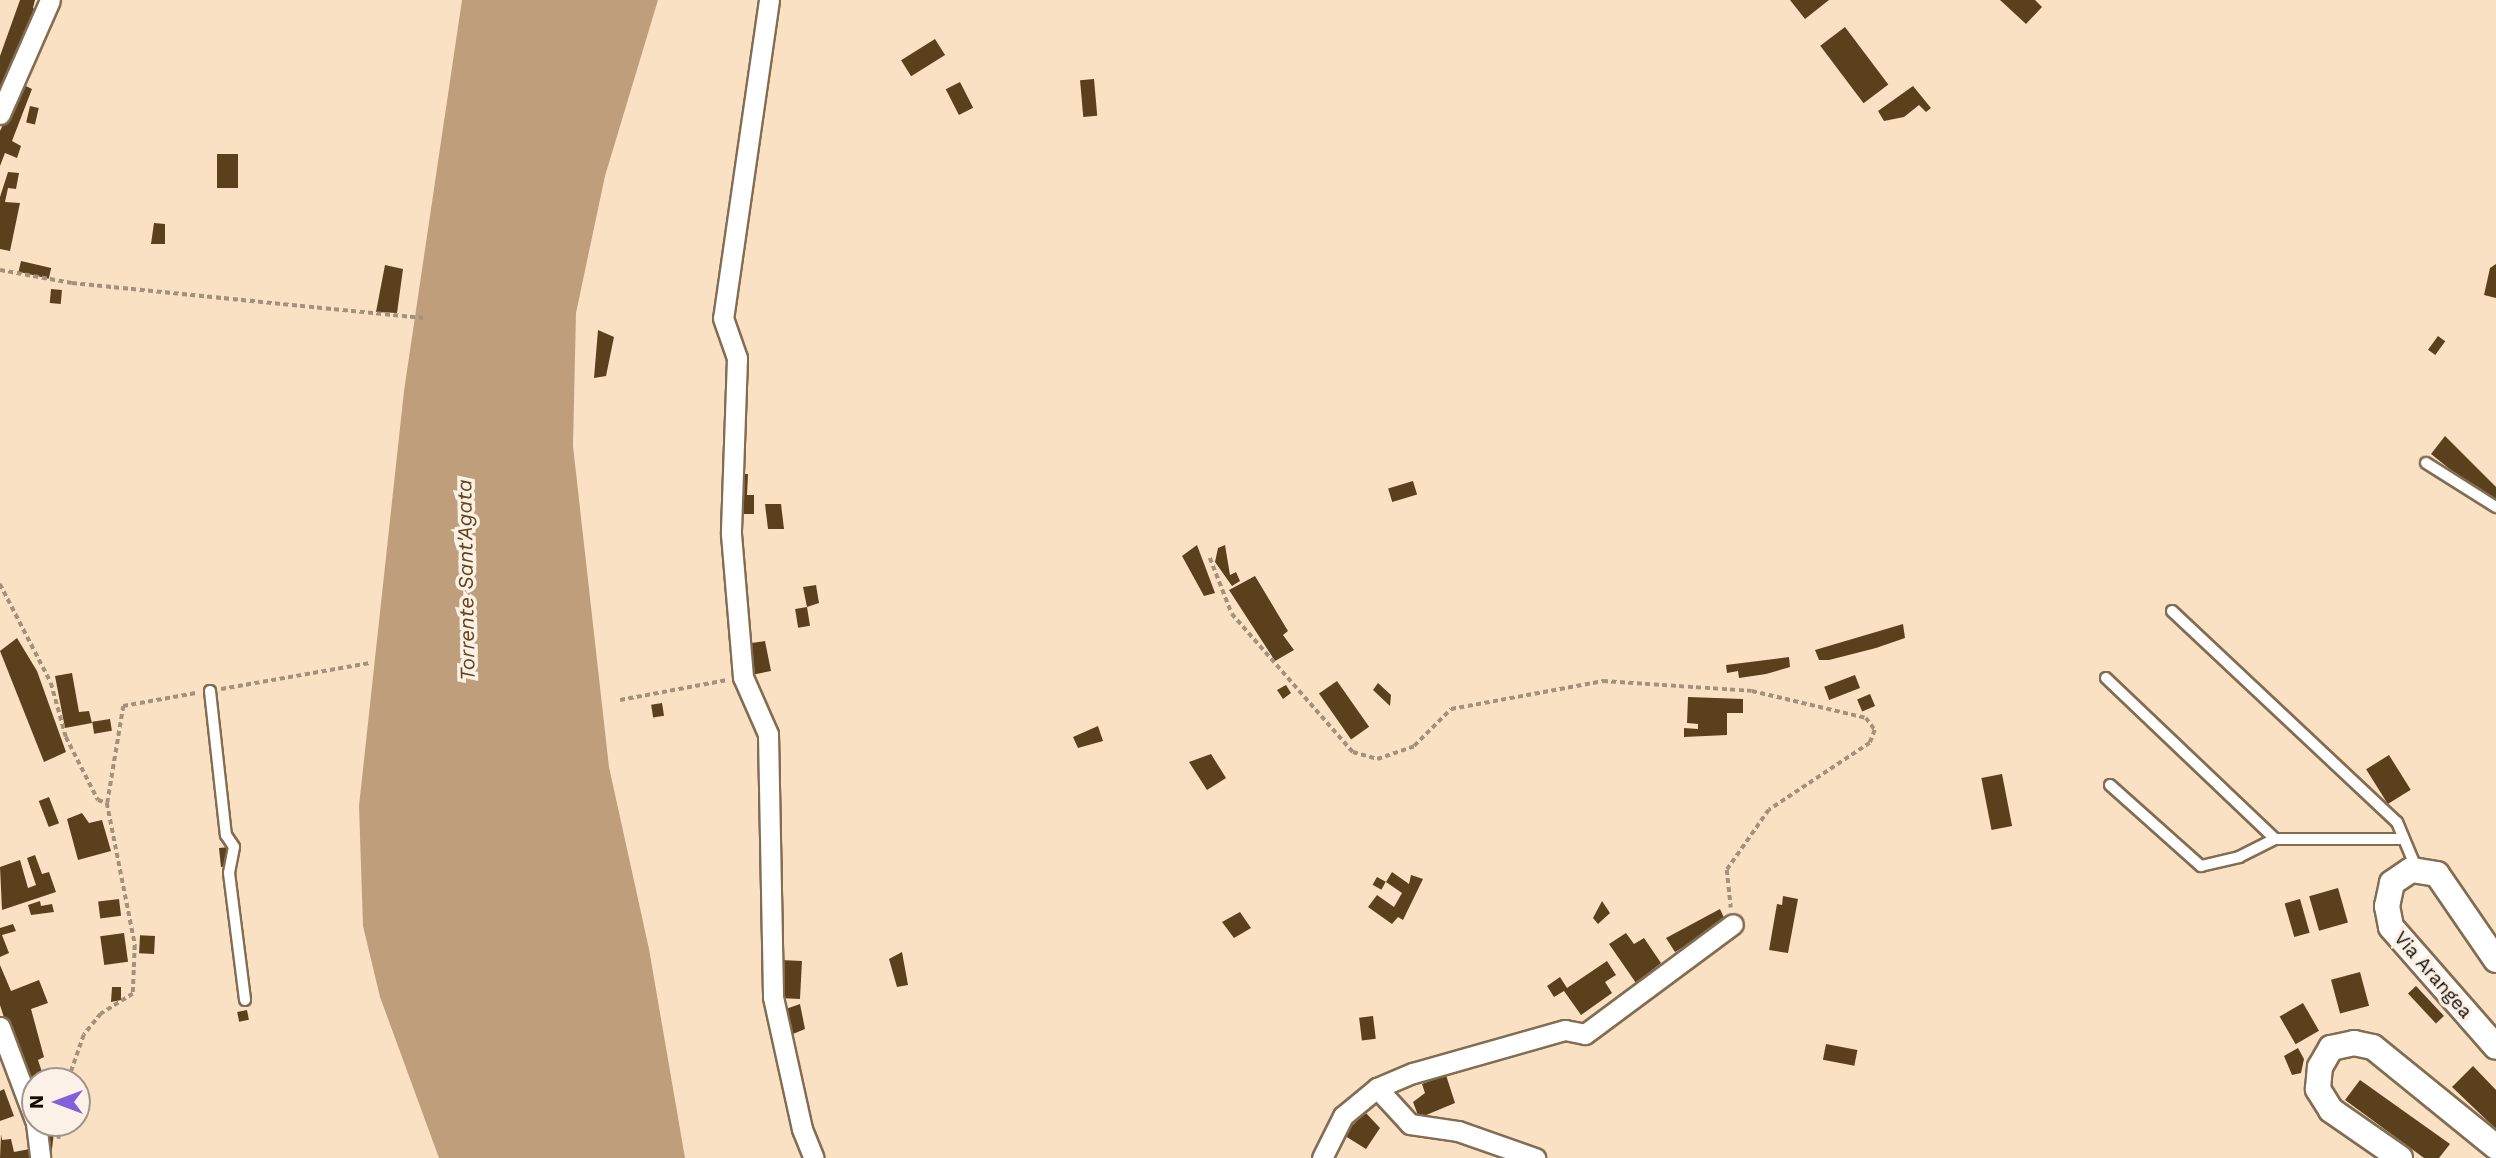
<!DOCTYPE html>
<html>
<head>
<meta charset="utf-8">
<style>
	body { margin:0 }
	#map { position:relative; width:2496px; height:1158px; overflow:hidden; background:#fbe1c4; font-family:"Work Sans",sans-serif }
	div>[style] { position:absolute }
	.water>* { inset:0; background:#bf9f7b }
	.building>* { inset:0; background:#5b401e; transform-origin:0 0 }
	.path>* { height:3.5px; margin-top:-1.75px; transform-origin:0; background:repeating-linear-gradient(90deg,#a4917c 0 5px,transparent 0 8.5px) }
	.roads { filter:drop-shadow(2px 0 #836d52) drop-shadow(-2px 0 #836d52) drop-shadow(0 2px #836d52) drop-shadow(0 -2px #836d52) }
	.service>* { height:10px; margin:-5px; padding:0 5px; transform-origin:5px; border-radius:5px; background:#fff }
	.minor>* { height:19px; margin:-9.5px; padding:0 9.5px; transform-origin:9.5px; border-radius:9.5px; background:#fff }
	.tertiary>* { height:24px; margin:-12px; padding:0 12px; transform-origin:12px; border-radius:12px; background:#fff }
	span { translate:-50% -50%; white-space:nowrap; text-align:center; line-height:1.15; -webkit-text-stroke:7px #fcf1e6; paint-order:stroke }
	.street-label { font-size:19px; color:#120a03 }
	.water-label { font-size:21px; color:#654419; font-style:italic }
	.north { position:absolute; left:21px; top:1067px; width:70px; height:70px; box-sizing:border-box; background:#fcf1e6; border:2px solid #9e958b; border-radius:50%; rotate:270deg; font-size:19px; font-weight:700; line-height:28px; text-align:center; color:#120a03 }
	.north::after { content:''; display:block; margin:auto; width:24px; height:32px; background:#835fd9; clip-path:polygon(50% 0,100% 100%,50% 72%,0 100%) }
</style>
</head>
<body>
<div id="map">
	<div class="water">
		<div style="clip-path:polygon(462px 0,658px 0,605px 176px,576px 313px,573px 446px,609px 767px,649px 949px,685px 1158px,439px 1158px,380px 997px,363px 926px,359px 806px,404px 391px)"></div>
	</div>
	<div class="building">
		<div style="clip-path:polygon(20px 0,35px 0,33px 8px,38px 11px,5px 90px,0 87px,0 56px)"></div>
		<div style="clip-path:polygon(1790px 0,1829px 0,1805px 19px)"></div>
		<div style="clip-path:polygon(2000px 0,2035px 0,2042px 7px,2026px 24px)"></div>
		<div style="left:1845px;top:27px;width:72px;height:31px;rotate:53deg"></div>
		<div style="left:935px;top:39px;width:19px;height:40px;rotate:58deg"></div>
		<div style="left:1094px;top:79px;width:37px;height:14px;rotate:85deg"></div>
		<div style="left:960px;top:82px;width:29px;height:16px;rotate:63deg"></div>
		<div style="clip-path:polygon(22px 84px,32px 89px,12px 141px,21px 146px,17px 158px,5px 153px,0 166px,0 131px)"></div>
		<div style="clip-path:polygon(1913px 86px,1931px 108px,1926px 112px,1919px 105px,1904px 117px,1884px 121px,1878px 111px)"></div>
		<div style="left:30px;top:106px;width:9px;height:17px;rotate:13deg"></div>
		<div style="left:217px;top:154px;width:21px;height:34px"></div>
		<div style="clip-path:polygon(8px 172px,19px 173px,16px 189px,8px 188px,5px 202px,20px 203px,10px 251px,0 249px,0 197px)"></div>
		<div style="clip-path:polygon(154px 223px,165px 224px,165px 244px,151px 244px)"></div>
		<div style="left:21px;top:261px;width:31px;height:11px;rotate:13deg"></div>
		<div style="clip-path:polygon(2496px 264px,2496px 298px,2484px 295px,2490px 268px)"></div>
		<div style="clip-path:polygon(385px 265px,403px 269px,397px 313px,376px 312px)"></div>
		<div style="left:51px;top:289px;width:11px;height:14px;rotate:5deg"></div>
		<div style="clip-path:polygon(598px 330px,614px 337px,606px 376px,594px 378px)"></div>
		<div style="left:2438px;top:336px;width:9px;height:17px;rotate:36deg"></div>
		<div style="clip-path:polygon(2445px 436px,2496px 487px,2496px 506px,2431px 454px)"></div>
		<div style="clip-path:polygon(739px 474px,748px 474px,747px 495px,754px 495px,754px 514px,738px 514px)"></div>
		<div style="left:1413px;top:481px;width:14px;height:26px;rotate:73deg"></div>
		<div style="clip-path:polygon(765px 504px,781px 504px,784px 529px,768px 529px)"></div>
		<div style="clip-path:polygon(1197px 545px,1215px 593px,1204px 596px,1182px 556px)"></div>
		<div style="clip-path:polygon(1225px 545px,1230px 575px,1236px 572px,1240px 581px,1232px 586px,1215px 562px,1218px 548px)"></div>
		<div style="clip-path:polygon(1255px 576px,1288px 631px,1283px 635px,1294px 650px,1275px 661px,1229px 590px)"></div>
		<div style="clip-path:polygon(816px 585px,819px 603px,807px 607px,803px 587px)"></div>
		<div style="left:807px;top:607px;width:19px;height:12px;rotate:81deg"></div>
		<div style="clip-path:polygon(1903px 624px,1905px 638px,1876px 648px,1829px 660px,1819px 660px,1815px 650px)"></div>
		<div style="clip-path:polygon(17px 638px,37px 671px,66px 752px,44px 762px,0 651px)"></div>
		<div style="clip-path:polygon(765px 641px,771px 671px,746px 676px,744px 644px)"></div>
		<div style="clip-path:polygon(1789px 657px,1790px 667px,1766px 674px,1739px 678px,1738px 671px,1727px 673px,1726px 665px)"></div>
		<div style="clip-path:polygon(72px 673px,79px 712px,89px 711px,92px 723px,65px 728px,55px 676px)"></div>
		<div style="left:1855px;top:675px;width:14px;height:33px;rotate:69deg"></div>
		<div style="left:1337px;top:681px;width:56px;height:22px;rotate:55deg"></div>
		<div style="clip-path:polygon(1378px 683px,1391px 695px,1390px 706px,1373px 690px)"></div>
		<div style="clip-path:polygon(1286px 685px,1291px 693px,1283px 699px,1277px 690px)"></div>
		<div style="left:1870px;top:694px;width:13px;height:14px;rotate:67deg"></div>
		<div style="clip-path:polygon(1688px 697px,1743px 699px,1743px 713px,1727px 713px,1727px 735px,1684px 737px,1684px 728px,1698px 729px,1698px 724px,1687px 723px)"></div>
		<div style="left:662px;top:703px;width:13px;height:11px;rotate:81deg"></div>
		<div style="left:110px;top:719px;width:12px;height:18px;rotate:81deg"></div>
		<div style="clip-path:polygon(1098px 726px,1103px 741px,1078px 748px,1073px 737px)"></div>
		<div style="clip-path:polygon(1211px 754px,1226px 778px,1207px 790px,1189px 762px)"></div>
		<div style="left:2389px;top:755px;width:41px;height:27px;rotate:58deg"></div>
		<div style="left:2002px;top:774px;width:53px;height:21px;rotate:79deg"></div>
		<div style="left:49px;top:797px;width:28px;height:11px;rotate:69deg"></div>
		<div style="clip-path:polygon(82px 813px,89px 823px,102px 820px,111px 851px,78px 860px,67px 819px)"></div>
		<div style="clip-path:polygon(230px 847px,229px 866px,221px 867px,219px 848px)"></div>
		<div style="clip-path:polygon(35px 855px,42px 874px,49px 872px,56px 892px,2px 910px,0 867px,20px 860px,28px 888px,36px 885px,27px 858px)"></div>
		<div style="clip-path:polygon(1392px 872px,1409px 884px,1411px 875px,1423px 879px,1403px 920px,1398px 917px,1392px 924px,1368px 907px,1377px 895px,1394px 907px,1402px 893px,1386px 882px)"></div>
		<div style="left:1377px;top:877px;width:10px;height:9px;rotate:29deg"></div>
		<div style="left:2338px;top:888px;width:36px;height:30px;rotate:74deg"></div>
		<div style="clip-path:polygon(1783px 896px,1798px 899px,1788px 953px,1769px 950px,1777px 904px,1782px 905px)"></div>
		<div style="left:119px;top:899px;width:17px;height:21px;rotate:83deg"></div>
		<div style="left:2300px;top:899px;width:35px;height:16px;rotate:74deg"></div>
		<div style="clip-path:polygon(40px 901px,41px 906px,52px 904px,54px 912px,31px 915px,28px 905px)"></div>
		<div style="clip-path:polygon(1602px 901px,1610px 913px,1598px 924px,1593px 918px)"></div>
		<div style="clip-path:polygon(1720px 909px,1726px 922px,1675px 952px,1666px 938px)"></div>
		<div style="clip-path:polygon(1240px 912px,1251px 928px,1234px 938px,1222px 922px)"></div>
		<div style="clip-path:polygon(13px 924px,16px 931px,2px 935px,9px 953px,0 957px,0 928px)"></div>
		<div style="left:124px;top:933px;width:29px;height:24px;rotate:82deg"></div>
		<div style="clip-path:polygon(1626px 933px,1634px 944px,1644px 938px,1661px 963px,1636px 983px,1609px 944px)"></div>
		<div style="left:155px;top:936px;width:18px;height:15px;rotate:93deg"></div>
		<div style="clip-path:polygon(902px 952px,908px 985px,897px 987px,889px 959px)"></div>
		<div style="left:781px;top:960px;width:21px;height:38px;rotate:3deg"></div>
		<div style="clip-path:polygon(1607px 961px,1616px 975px,1605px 982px,1612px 993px,1581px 1015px,1564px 991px,1554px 997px,1547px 986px,1560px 977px,1567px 988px)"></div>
		<div style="clip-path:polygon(0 965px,11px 991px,39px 980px,48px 1003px,31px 1009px,44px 1057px,38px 1060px,45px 1081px,35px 1081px,35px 1115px,0 1005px)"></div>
		<div style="left:2360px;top:972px;width:35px;height:30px;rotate:75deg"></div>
		<div style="left:2416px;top:986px;width:41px;height:11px;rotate:47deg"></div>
		<div style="clip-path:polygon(112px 987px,121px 987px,121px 1000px,111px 1002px)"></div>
		<div style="left:2303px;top:1003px;width:32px;height:27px;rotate:60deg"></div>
		<div style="clip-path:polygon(800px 1004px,805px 1029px,788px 1036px,783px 1010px)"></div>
		<div style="left:247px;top:1010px;width:10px;height:10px;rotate:79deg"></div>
		<div style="left:1373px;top:1016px;width:23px;height:14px;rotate:83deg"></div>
		<div style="left:1826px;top:1044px;width:32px;height:16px;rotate:11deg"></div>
		<div style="clip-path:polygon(2298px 1048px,2304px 1059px,2301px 1073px,2292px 1075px,2284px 1056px)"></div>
		<div style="clip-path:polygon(2473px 1066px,2496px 1090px,2496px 1129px,2452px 1087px)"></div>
		<div style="clip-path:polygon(1446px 1075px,1455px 1103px,1419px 1118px,1413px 1102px,1425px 1093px,1422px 1084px)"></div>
		<div style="clip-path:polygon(2360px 1080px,2450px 1144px,2439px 1158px,2424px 1158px,2345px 1100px)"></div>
		<div style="clip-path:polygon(4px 1089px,14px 1116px,0 1121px,0 1091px)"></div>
		<div style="clip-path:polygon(1365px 1112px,1380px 1128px,1366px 1149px,1342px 1134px,1348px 1122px,1353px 1125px)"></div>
		<div style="clip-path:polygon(40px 1123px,55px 1123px,51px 1158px,43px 1158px)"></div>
		<div style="clip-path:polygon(1px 1134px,2px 1140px,11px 1139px,14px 1152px,35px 1148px,36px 1158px,0 1158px)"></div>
	</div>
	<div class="path">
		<div style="left:0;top:270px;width:73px;rotate:10.2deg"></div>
		<div style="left:72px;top:283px;width:353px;rotate:5.7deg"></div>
		<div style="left:1210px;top:558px;width:60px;rotate:68.6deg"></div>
		<div style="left:1232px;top:614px;width:184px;rotate:48.8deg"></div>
		<div style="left:1353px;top:752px;width:25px;rotate:16deg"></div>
		<div style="left:1377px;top:759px;width:39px;rotate:-19deg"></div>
		<div style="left:1414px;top:746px;width:52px;rotate:-45deg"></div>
		<div style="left:1451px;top:709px;width:155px;rotate:-10.4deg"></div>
		<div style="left:1603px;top:681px;width:149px;rotate:3.8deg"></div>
		<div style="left:1752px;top:691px;width:117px;rotate:13.3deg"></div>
		<div style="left:1866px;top:718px;width:15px;rotate:53deg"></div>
		<div style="left:1875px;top:730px;width:14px;rotate:111deg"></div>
		<div style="left:1870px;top:743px;width:121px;rotate:146.4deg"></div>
		<div style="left:1769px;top:810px;width:73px;rotate:125deg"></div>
		<div style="left:1727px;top:870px;width:38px;rotate:84deg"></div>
		<div style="left:0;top:584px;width:111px;rotate:62.7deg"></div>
		<div style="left:51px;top:683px;width:56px;rotate:74.5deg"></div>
		<div style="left:66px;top:737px;width:71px;rotate:63.1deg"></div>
		<div style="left:98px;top:800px;width:9px;rotate:18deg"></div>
		<div style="left:107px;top:803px;width:145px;rotate:78.8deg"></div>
		<div style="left:135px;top:945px;width:49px;rotate:92.3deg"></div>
		<div style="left:133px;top:994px;width:38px;rotate:148deg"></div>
		<div style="left:101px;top:1014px;width:27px;rotate:129deg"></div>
		<div style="left:84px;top:1035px;width:49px;rotate:109.2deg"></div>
		<div style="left:221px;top:689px;width:151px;rotate:-9.9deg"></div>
		<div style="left:620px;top:700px;width:109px;rotate:-10.6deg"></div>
		<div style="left:107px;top:803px;width:98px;rotate:-80.6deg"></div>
		<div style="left:123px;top:706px;width:74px;rotate:-10.1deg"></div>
		<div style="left:58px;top:1139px;width:16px;rotate:-79deg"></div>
	</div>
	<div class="roads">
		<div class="service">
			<div style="left:2426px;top:463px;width:83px;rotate:32.2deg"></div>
			<div style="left:2172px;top:611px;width:308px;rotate:43.2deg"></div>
			<div style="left:2397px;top:822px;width:52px;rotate:67.4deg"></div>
			<div style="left:2106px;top:678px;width:233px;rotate:43.6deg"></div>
			<div style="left:210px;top:691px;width:145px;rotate:83.7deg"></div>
			<div style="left:226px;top:835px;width:14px;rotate:56deg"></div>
			<div style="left:234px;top:847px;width:26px;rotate:101deg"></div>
			<div style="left:229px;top:873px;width:128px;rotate:82.8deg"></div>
			<div style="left:2110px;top:785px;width:122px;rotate:41.7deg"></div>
			<div style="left:2201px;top:866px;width:39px;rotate:-13deg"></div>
			<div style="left:2239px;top:857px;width:40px;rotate:-26.6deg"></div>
			<div style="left:2275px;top:839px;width:128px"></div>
		</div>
		<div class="minor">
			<div style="left:769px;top:0;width:321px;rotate:98.2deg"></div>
			<div style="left:723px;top:318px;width:42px;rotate:70.7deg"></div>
			<div style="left:737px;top:358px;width:176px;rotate:92deg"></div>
			<div style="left:731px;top:534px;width:144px;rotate:85.2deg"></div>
			<div style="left:743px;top:677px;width:62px;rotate:66.3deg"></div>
			<div style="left:768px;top:734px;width:263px;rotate:88.9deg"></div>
			<div style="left:773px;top:997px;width:135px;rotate:77.6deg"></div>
			<div style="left:802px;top:1129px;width:31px;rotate:68deg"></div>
			<div style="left:0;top:114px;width:124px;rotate:-66.3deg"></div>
			<div style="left:0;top:1027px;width:99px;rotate:69.4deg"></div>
			<div style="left:1377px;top:1088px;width:39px;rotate:-23deg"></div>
			<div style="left:1413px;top:1073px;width:158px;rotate:-15.8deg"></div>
			<div style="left:1565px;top:1030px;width:20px;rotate:11deg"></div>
			<div style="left:1585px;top:1034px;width:184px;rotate:-36.6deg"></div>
			<div style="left:36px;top:1123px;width:35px;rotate:83deg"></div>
			<div style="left:1322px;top:1158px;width:47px;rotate:-63.4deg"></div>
			<div style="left:1343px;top:1116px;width:44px;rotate:-39.5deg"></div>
			<div style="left:1377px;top:1088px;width:49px;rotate:47.5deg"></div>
			<div style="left:1410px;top:1124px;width:49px;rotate:8.3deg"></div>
			<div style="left:1458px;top:1131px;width:82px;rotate:19.3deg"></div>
		</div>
		<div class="tertiary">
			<div style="left:2496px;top:960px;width:104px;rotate:-124.5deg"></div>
			<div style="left:2437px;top:874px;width:26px;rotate:-171deg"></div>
			<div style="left:2411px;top:870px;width:23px;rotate:146deg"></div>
			<div style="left:2392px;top:883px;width:24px;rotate:102deg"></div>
			<div style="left:2387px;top:906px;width:21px;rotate:79deg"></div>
			<div style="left:2391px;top:927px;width:159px;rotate:48.8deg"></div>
			<div style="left:2400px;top:1158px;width:84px;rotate:-145.2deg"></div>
			<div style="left:2331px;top:1110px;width:25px;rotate:-122deg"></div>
			<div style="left:2318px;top:1089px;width:22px;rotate:-85deg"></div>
			<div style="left:2320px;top:1067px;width:22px;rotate:-60deg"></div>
			<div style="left:2331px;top:1048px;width:24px;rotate:-12deg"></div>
			<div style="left:2354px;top:1043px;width:19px;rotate:12deg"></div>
			<div style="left:2373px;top:1047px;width:159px;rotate:39.1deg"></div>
		</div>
	</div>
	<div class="street-label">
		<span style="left:2433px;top:975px;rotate:49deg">Via Arangea</span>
	</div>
	<div class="water-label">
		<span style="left:466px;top:580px;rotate:-91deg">Torrente Sant'Agata</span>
	</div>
	<div class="north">N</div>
</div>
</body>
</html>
